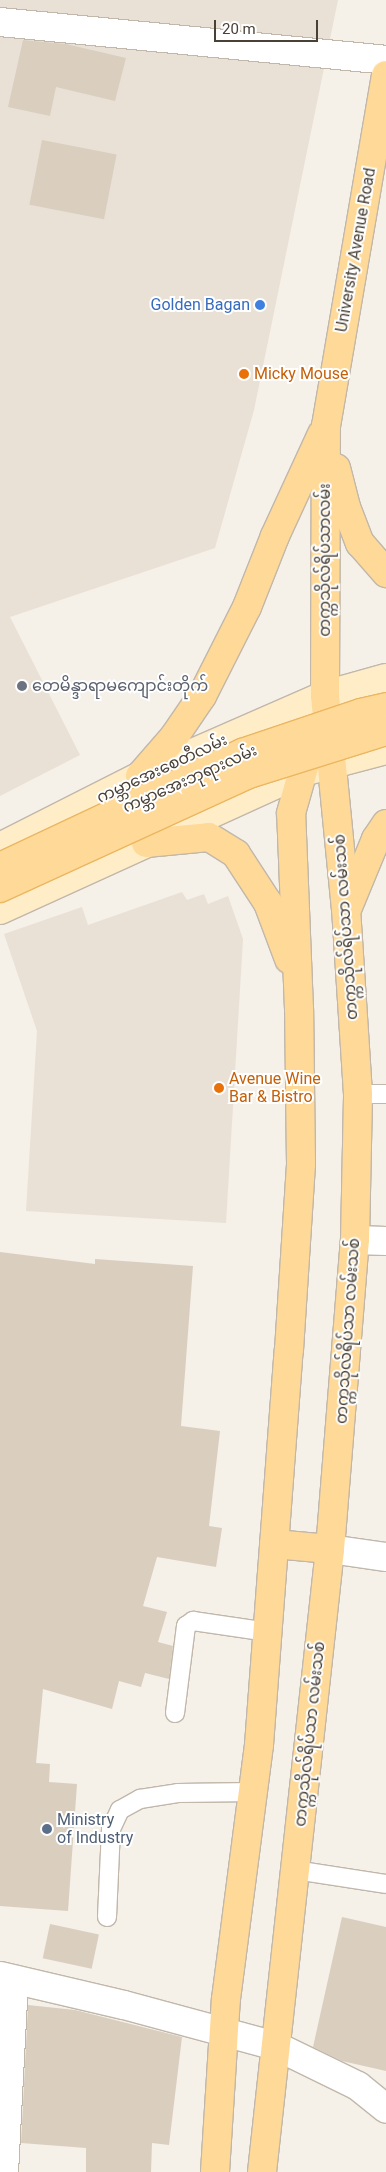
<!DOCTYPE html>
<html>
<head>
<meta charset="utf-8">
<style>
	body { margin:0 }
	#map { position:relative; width:386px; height:2172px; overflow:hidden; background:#f5f0e8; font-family:Roboto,"Noto Sans Myanmar",sans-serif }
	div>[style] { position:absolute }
	.residential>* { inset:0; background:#e9e1d6 }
	.building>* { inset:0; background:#dacebf; transform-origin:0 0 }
	.roads { filter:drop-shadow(1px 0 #c1b7aa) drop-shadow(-1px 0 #c1b7aa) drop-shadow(0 1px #c1b7aa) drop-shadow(0 -1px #c1b7aa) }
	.lane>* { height:18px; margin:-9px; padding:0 9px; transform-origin:9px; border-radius:9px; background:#fff }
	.street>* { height:28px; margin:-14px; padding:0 14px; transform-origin:14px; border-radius:14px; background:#fff }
	.secondary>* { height:28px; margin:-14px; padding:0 14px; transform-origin:14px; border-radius:14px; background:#ffedc8 }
	.primary>* { height:28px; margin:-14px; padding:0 14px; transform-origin:14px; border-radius:14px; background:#ffd997 }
	.bridges { filter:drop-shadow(1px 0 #ebb660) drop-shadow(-1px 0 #ebb660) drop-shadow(0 1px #ebb660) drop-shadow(0 -1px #ebb660) }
	.primary-bridge>* { height:28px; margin:-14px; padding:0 14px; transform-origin:14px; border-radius:14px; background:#ffd997 }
	.dots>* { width:14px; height:14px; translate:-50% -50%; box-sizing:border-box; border:2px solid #fff; border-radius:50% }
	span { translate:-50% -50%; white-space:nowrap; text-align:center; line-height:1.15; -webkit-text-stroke:4px #fff; paint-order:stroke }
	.street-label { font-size:16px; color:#494036 }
	.shop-label { font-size:16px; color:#366cbe }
	.right { translate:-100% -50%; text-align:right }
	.food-label { font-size:16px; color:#c56008 }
	.left { translate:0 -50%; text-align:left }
	.worship-label { font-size:16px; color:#5b616d }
	.service-label { font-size:16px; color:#4e5e75 }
	.scale { position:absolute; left:214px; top:20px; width:104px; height:22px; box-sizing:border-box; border:2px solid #494036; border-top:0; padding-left:6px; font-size:15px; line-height:18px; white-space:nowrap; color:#494036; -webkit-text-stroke:4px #fff; paint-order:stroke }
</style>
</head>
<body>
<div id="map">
	<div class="residential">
		<div style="clip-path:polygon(0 0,338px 0,254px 410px,215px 548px,10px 617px,80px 755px,0 796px)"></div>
		<div style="clip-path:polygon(182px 892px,187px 900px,204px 894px,208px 904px,228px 896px,243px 939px,226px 1223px,26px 1211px,37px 1031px,4px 934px,82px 907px,88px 925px)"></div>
	</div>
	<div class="building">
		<div style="clip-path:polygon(23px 40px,66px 44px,126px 58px,115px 101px,56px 87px,50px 116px,8px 107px)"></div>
		<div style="left:42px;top:140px;width:76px;height:66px;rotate:11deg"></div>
		<div style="clip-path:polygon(0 1252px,95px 1264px,95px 1259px,193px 1266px,181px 1426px,220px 1431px,209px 1526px,222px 1528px,216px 1567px,157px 1557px,143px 1606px,167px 1612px,158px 1642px,173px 1646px,169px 1679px,145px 1673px,141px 1687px,119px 1681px,112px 1709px,43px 1689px,36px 1763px,50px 1764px,49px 1782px,77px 1784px,68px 1911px,0 1906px)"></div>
		<div style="clip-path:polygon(342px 1917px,386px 1927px,386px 2071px,342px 2061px,313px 2047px)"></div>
		<div style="left:50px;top:1924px;width:50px;height:35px;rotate:12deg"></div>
		<div style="clip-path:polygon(28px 2005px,75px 2010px,182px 2037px,169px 2145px,152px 2143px,151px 2172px,86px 2172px,86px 2148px,21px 2143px)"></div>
	</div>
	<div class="roads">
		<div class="lane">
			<div style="left:358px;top:1094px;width:28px"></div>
			<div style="left:175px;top:1713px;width:88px;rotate:-82.8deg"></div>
			<div style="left:186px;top:1626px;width:9px;rotate:-36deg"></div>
			<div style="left:193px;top:1621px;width:76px;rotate:8.3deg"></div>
			<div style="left:295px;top:1870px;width:92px;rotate:8.7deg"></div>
			<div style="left:107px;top:1917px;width:88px;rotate:-87.4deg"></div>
			<div style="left:111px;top:1829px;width:21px;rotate:-65deg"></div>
			<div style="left:120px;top:1810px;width:23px;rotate:-29deg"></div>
			<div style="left:140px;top:1799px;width:38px;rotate:-9deg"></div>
			<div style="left:178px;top:1793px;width:75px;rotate:-0.8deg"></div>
		</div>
		<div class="street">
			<div style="left:0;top:22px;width:388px;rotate:5.6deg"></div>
			<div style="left:355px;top:1240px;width:31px;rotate:2deg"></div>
			<div style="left:330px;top:1549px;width:57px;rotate:8.1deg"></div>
			<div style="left:0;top:1976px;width:127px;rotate:13.2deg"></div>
			<div style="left:124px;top:2005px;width:157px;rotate:15.1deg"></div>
			<div style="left:276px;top:2046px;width:91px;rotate:26deg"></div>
			<div style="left:358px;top:2086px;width:36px;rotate:39deg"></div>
			<div style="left:4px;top:2172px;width:192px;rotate:-87deg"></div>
		</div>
		<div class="secondary">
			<div style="left:0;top:847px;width:157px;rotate:-26.9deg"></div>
			<div style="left:140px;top:776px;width:202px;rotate:-23.6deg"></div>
			<div style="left:325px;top:695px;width:63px;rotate:-15.6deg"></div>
			<div style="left:0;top:910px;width:333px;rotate:-24.5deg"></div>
			<div style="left:303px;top:772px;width:86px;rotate:-14.8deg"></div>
		</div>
		<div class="primary">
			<div style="left:336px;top:468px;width:40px;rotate:75.6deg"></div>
			<div style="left:346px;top:507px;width:39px;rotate:69deg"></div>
			<div style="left:360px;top:543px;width:40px;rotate:49deg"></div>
			<div style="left:140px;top:776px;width:52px;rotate:-48.9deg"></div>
			<div style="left:174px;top:737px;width:50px;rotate:-55.7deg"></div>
			<div style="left:202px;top:696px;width:100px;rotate:-63.2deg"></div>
			<div style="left:247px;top:607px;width:76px;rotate:-68.5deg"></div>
			<div style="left:275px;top:536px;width:112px;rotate:-65.3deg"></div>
			<div style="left:146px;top:843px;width:63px;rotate:-5.4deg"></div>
			<div style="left:209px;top:837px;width:32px;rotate:32deg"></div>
			<div style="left:236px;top:854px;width:59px;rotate:56.9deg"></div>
			<div style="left:268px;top:903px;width:60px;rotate:69.4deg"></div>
			<div style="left:348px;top:907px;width:74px;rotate:-67.6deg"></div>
			<div style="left:376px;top:839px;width:18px;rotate:-56deg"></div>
			<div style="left:274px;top:1544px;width:56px;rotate:5.1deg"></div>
			<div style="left:215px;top:2172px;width:173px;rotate:-86.4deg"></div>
			<div style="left:226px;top:1999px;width:256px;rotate:-82.6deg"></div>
			<div style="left:259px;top:1745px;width:396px;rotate:-85.7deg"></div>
			<div style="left:289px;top:1350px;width:186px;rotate:-86.3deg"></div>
			<div style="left:301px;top:1164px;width:155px;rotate:-90.7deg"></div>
			<div style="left:299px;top:1009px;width:196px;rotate:-92.3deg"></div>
			<div style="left:291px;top:813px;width:80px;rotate:-74.1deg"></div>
			<div style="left:262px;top:2172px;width:627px;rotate:-83.77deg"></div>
			<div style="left:330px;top:1549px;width:310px;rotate:-85.4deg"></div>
			<div style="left:355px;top:1240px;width:146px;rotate:-88.8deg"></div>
			<div style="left:358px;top:1094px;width:184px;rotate:-93.7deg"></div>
			<div style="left:346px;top:910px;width:216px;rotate:-95.6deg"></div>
			<div style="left:325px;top:695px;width:269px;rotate:-89.8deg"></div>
			<div style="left:326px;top:426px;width:356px;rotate:-80.3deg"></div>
		</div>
	</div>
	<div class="bridges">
		<div class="primary-bridge">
			<div style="left:0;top:867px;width:268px;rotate:-25.2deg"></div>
			<div style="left:242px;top:753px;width:126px;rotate:-18.6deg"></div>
			<div style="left:361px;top:713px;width:26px;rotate:-13deg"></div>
			<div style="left:0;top:888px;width:274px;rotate:-24.6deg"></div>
			<div style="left:249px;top:774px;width:144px;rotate:-17.4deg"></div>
		</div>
	</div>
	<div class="dots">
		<div style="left:260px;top:305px;background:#3f7fe0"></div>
		<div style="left:244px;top:374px;background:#e8710a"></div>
		<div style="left:22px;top:686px;background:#6b7280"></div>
		<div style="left:219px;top:1088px;background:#e8710a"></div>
		<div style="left:47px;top:1829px;background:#5c6f8a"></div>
	</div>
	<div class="street-label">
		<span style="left:356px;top:250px;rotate:-80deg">University Avenue Road</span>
		<span style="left:325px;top:560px;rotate:-90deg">တက္ကသိုလ်ရိပ်သာလမ်း</span>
		<span style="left:162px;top:769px;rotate:-25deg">ကမ္ဘာအေးစေတီလမ်း</span>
		<span style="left:190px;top:779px;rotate:-24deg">ကမ္ဘာအေးဘုရားလမ်း</span>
		<span style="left:346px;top:927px;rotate:-94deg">တက္ကသိုလ်ရိပ်သာ လမ်းသစ်</span>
		<span style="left:348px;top:1331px;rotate:-86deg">တက္ကသိုလ်ရိပ်သာ လမ်းသစ်</span>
		<span style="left:310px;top:1734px;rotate:-84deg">တက္ကသိုလ်ရိပ်သာ လမ်းသစ်</span>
	</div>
	<div class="shop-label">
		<span class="right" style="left:250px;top:305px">Golden Bagan</span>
	</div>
	<div class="food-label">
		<span class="left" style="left:254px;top:374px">Micky Mouse</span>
		<span class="left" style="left:229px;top:1088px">Avenue Wine<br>Bar &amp; Bistro</span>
	</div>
	<div class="worship-label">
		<span class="left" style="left:32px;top:686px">တေမိန္ဒာရာမကျောင်းတိုက်</span>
	</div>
	<div class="service-label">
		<span class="left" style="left:57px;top:1829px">Ministry<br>of Industry</span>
	</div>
	<div class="scale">20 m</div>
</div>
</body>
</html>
